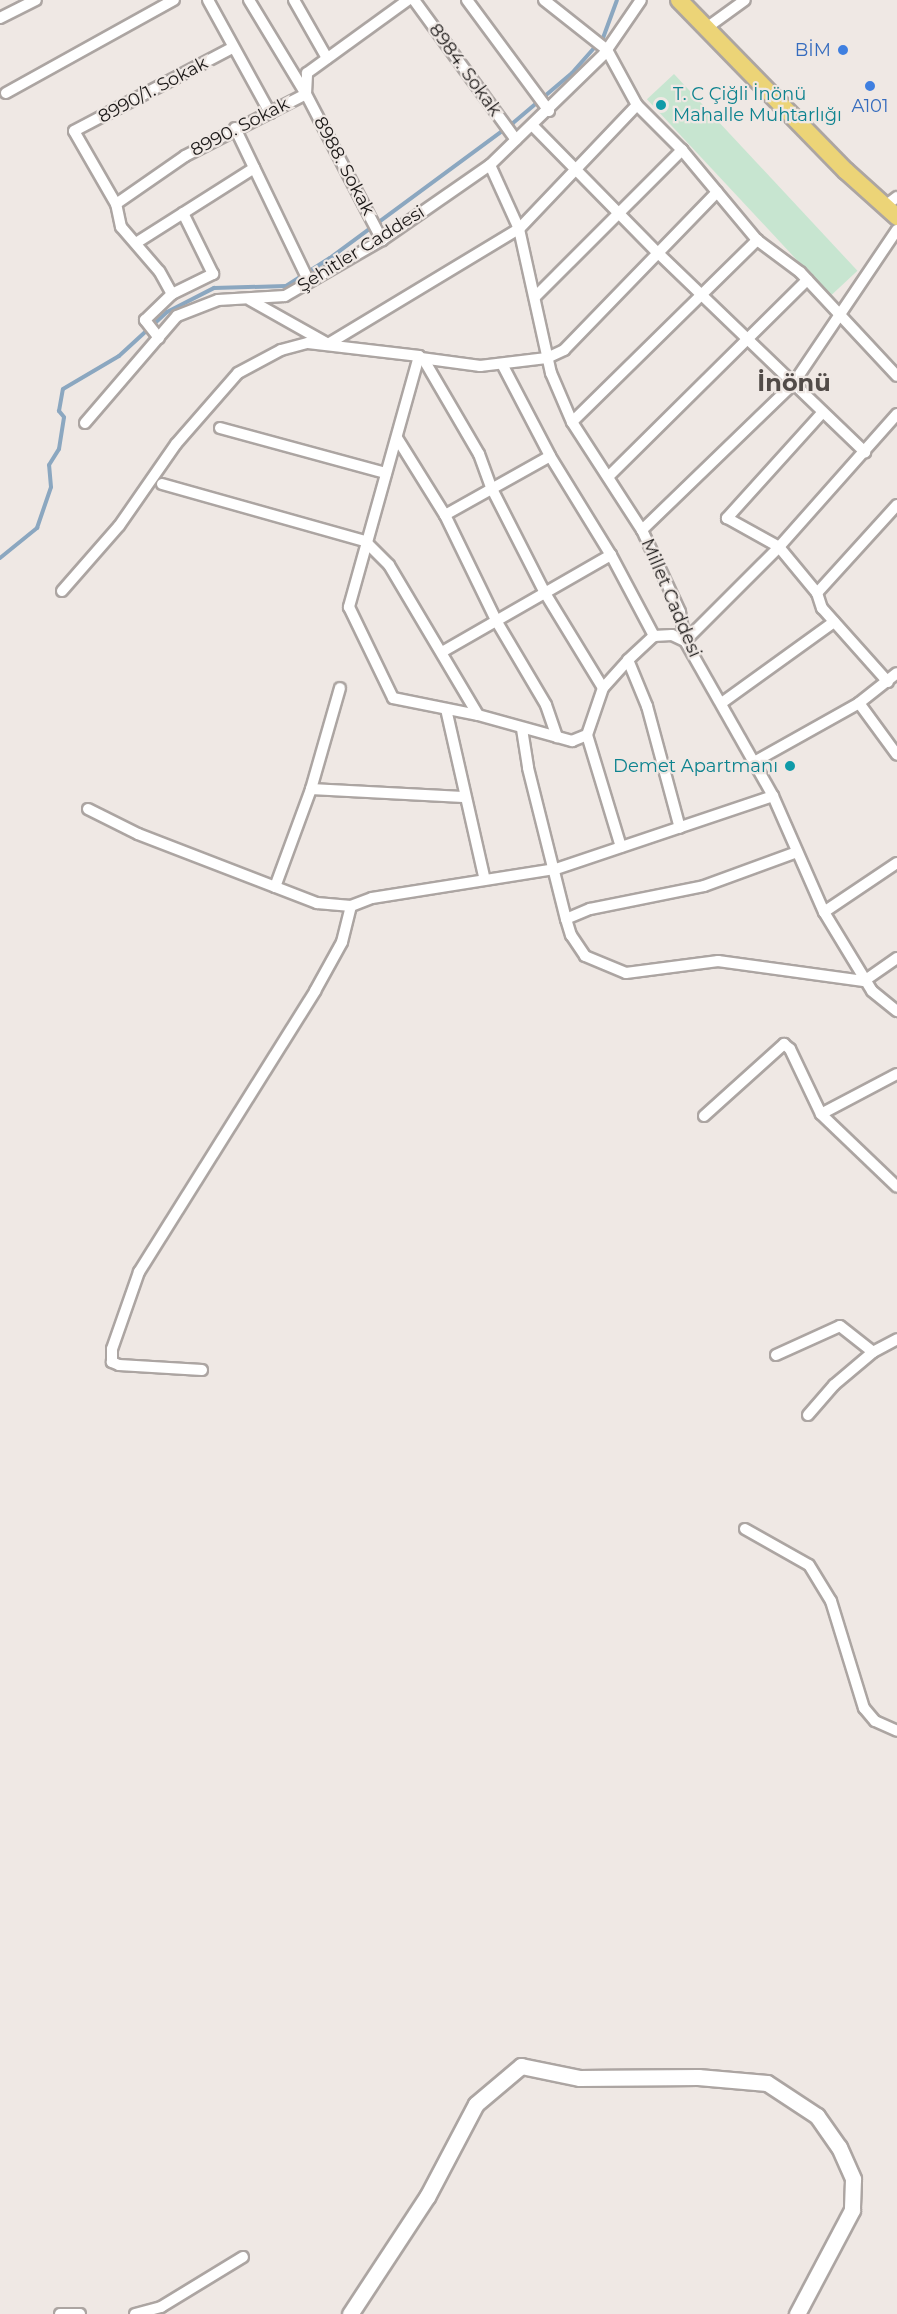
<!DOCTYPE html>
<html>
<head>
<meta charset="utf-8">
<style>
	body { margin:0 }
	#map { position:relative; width:897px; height:2314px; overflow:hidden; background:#efe8e4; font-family:Montserrat,sans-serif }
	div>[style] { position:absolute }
	.green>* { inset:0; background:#c7e5d0; transform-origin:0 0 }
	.stream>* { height:4px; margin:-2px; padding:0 2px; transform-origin:2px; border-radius:2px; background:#8ba7c0 }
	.roads { filter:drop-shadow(2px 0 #aca5a2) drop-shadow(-2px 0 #aca5a2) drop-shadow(0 2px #aca5a2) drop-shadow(0 -2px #aca5a2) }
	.street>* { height:10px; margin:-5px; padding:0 5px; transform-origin:5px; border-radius:5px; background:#fff }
	.secondary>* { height:15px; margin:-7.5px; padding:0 7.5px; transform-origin:7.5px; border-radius:7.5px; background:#fff }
	.primary>* { height:16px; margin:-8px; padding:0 8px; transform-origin:8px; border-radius:8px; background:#ecd477 }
	.dots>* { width:16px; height:16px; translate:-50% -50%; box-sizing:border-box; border:3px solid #efe8e4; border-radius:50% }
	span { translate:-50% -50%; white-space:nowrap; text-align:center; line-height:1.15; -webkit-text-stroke:4.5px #efe8e4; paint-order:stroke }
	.shop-label { font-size:18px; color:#366cbe }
	.right { translate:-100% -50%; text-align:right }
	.street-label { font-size:18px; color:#1c1918 }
	.culture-label { font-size:18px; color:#0d838f }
	.left { translate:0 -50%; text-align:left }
	.district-label { font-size:24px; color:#514b48; font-weight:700 }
</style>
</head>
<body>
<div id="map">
	<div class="green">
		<div style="left:674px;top:74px;width:269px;height:37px;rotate:47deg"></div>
	</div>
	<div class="stream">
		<div style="left:0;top:558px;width:48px;rotate:-39deg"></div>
		<div style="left:37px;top:528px;width:43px;rotate:-71.1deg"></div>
		<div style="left:51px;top:487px;width:22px;rotate:-95deg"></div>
		<div style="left:49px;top:465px;width:19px;rotate:-58deg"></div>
		<div style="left:59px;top:449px;width:32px;rotate:-81deg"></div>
		<div style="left:64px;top:417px;width:8px;rotate:-130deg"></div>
		<div style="left:59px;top:411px;width:22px;rotate:-80deg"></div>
		<div style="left:63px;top:389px;width:65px;rotate:-30.5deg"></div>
		<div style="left:119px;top:356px;width:65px;rotate:-42.5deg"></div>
		<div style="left:167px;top:312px;width:53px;rotate:-27.1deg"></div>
		<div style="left:214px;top:288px;width:72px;rotate:-1.6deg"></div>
		<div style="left:286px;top:286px;width:52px;rotate:-32.5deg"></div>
		<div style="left:330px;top:258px;width:227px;rotate:-36.4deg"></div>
		<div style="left:513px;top:123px;width:77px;rotate:-40.3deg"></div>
		<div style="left:572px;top:73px;width:47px;rotate:-48.5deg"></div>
		<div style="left:603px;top:38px;width:40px;rotate:-69.8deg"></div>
	</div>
	<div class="roads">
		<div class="street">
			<div style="left:208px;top:0;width:129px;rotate:61.2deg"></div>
			<div style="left:249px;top:0;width:110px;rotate:58.8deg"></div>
			<div style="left:306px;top:94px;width:165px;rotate:62.5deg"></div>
			<div style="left:294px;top:0;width:67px;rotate:60.4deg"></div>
			<div style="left:414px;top:0;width:173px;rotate:53.9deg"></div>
			<div style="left:467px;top:0;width:138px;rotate:53.5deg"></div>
			<div style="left:544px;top:0;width:80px;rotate:38.4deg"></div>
			<div style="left:607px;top:50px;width:63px;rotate:61.4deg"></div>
			<div style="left:637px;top:105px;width:64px;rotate:45deg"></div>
			<div style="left:682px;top:150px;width:117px;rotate:50.2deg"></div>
			<div style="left:757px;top:240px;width:54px;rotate:36.7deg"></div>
			<div style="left:800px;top:272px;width:142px;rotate:47deg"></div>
			<div style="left:0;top:18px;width:40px;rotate:-26.6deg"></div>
			<div style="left:705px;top:29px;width:49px;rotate:-35.9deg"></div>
			<div style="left:6px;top:93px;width:192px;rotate:-29deg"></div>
			<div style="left:532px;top:125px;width:178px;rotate:45.5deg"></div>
			<div style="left:657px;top:252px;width:289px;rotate:43.9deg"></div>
			<div style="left:235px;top:128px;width:169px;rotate:64.3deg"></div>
			<div style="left:490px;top:165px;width:70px;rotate:65.6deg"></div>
			<div style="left:519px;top:229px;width:148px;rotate:77.5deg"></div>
			<div style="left:551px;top:373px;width:53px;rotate:66.8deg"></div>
			<div style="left:572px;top:422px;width:129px;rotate:57.1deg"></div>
			<div style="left:642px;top:530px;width:90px;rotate:65.1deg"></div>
			<div style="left:680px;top:612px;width:29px;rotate:80deg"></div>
			<div style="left:685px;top:641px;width:178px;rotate:60.4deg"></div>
			<div style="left:773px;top:796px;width:127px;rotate:66.3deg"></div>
			<div style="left:824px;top:912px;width:92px;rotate:58.7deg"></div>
			<div style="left:872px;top:991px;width:32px;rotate:39deg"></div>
			<div style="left:116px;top:204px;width:84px;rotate:-34.8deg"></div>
			<div style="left:185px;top:156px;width:136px;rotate:-27.1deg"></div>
			<div style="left:306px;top:94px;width:21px;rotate:-87deg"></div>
			<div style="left:307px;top:73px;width:125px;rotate:-35.9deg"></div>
			<div style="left:885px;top:206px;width:15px;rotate:-37deg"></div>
			<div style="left:136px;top:243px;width:140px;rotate:-32.4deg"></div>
			<div style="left:172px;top:294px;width:26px;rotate:-119deg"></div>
			<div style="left:159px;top:271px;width:58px;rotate:-130.8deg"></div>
			<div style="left:121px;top:227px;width:24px;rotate:-102deg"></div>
			<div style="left:116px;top:204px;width:84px;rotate:-119.9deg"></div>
			<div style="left:74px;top:131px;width:178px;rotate:-27.7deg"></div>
			<div style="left:535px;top:297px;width:208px;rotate:-45deg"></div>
			<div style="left:250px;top:300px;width:90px;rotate:29.4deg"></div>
			<div style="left:159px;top:338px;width:23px;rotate:-128deg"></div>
			<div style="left:145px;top:320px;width:37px;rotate:-44deg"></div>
			<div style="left:172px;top:294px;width:46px;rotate:-26deg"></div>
			<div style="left:213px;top:274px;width:68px;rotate:-116.2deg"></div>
			<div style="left:328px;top:344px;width:223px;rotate:-31.1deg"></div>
			<div style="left:519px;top:229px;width:171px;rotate:-46.4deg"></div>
			<div style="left:421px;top:358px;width:60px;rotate:7.7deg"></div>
			<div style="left:480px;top:366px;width:67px;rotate:-6.8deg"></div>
			<div style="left:547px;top:358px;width:19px;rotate:-25deg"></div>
			<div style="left:564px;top:350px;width:220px;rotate:-45.9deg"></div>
			<div style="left:424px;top:360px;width:109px;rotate:59.7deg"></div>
			<div style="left:479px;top:454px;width:37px;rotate:70deg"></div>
			<div style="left:492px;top:489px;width:117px;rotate:63deg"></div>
			<div style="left:545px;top:593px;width:111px;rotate:58.6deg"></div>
			<div style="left:502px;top:364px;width:104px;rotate:62.4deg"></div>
			<div style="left:550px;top:456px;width:116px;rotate:58.4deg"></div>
			<div style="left:611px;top:555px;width:92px;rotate:62deg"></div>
			<div style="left:822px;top:413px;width:142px;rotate:132.1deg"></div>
			<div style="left:727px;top:518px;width:60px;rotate:29.1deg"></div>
			<div style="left:779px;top:547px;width:60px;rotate:50.4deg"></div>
			<div style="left:817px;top:593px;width:16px;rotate:72deg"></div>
			<div style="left:822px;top:608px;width:99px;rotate:48.3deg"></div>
			<div style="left:572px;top:422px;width:260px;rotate:-44.5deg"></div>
			<div style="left:85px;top:423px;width:141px;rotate:-49.3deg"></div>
			<div style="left:177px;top:316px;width:44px;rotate:-21.3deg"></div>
			<div style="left:218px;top:300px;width:67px;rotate:-3.4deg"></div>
			<div style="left:285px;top:296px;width:112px;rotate:-30deg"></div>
			<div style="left:382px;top:240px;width:131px;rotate:-34.8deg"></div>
			<div style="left:490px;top:165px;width:159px;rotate:-44.2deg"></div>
			<div style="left:604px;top:54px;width:65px;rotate:-55.6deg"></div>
			<div style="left:220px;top:428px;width:172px;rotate:15.2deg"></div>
			<div style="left:397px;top:438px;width:91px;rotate:58.1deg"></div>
			<div style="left:445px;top:515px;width:119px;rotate:64.1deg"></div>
			<div style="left:497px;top:622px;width:96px;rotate:59.4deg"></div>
			<div style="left:546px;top:705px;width:34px;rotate:71deg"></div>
			<div style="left:609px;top:476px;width:279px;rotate:-44.7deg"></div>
			<div style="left:162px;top:484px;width:211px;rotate:15.7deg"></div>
			<div style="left:365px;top:541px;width:34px;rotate:45deg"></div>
			<div style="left:389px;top:565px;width:174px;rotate:59.3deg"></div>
			<div style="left:445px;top:515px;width:120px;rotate:-29.3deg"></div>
			<div style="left:642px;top:530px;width:210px;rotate:-44deg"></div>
			<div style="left:793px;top:384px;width:186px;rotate:-56deg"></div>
			<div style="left:62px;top:591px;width:86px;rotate:-48.8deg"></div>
			<div style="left:119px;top:526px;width:100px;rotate:-55.2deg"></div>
			<div style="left:176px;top:444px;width:94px;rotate:-48.9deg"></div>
			<div style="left:238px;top:373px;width:49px;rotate:-28.1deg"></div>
			<div style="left:281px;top:350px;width:28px;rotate:-15deg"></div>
			<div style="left:308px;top:343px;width:112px;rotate:6.7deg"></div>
			<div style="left:419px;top:356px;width:261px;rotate:105.6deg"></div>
			<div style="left:349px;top:607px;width:101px;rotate:64.2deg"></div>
			<div style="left:393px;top:698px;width:87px;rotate:11.3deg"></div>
			<div style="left:478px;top:715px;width:98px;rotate:15.5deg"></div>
			<div style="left:572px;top:741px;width:16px;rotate:-22deg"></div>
			<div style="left:587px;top:735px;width:50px;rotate:-71.2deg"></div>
			<div style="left:603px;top:688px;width:38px;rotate:-48deg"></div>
			<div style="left:628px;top:660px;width:35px;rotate:-43deg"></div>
			<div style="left:654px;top:636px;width:18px;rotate:-3deg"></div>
			<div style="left:672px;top:635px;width:14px;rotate:25deg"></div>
			<div style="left:685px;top:641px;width:133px;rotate:-45deg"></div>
			<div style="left:779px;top:547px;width:178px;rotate:-48.4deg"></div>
			<div style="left:817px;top:593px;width:119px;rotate:-47.7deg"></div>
			<div style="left:442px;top:652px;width:195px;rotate:-29.9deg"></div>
			<div style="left:628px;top:660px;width:50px;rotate:67.6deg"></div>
			<div style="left:647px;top:706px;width:126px;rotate:74.9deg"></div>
			<div style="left:723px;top:702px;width:137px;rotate:-35.8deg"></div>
			<div style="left:859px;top:703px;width:64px;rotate:53.8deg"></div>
			<div style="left:446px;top:709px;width:175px;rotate:77.2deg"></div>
			<div style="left:522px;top:729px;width:39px;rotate:81deg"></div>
			<div style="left:528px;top:768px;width:156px;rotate:75.9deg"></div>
			<div style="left:566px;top:919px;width:17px;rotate:73deg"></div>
			<div style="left:571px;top:935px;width:25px;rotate:56deg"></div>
			<div style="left:585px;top:956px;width:44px;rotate:22.5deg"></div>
			<div style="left:626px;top:973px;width:93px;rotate:-7.4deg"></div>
			<div style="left:718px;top:961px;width:147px;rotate:7.8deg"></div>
			<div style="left:864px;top:981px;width:40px;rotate:-34.9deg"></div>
			<div style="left:587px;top:735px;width:117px;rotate:73.1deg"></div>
			<div style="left:754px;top:762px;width:120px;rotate:-29.3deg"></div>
			<div style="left:859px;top:703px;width:48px;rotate:-38.3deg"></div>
			<div style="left:311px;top:789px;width:152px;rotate:3deg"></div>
			<div style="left:88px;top:809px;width:56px;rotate:26.6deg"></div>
			<div style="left:138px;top:834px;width:192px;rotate:21.1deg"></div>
			<div style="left:317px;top:903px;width:34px;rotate:5deg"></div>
			<div style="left:351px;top:906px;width:22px;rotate:-21deg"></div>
			<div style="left:372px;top:898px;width:186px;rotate:-9deg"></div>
			<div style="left:556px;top:869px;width:229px;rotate:-18.6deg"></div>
			<div style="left:275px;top:887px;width:104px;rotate:-69.8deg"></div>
			<div style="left:311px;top:789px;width:105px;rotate:-74deg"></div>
			<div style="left:824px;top:912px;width:88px;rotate:-33.9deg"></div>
			<div style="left:566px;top:919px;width:26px;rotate:-23deg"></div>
			<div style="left:590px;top:909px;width:116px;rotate:-11.4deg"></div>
			<div style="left:704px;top:886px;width:99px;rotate:-20.1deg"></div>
			<div style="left:821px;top:1114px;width:86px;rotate:-27.8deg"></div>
			<div style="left:704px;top:1116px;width:108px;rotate:-42deg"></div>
			<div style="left:784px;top:1044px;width:8px;rotate:40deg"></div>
			<div style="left:790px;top:1049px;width:72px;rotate:64.5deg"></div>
			<div style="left:821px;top:1114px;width:105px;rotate:43.8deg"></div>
			<div style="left:776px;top:1355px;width:70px;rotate:-24.4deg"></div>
			<div style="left:840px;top:1326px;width:42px;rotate:38.2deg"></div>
			<div style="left:202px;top:1370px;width:83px;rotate:-176.6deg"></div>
			<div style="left:119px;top:1365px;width:8px;rotate:-157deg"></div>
			<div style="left:112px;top:1362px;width:13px;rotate:-90deg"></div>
			<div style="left:112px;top:1349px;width:82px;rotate:-70.7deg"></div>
			<div style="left:139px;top:1272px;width:332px;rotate:-57.9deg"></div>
			<div style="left:315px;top:991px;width:56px;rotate:-61.1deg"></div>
			<div style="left:342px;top:942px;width:37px;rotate:-76deg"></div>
			<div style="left:808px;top:1415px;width:40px;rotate:-49deg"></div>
			<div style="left:834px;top:1385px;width:51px;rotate:-40.2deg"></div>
			<div style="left:873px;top:1352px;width:27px;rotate:-28deg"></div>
			<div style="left:745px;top:1529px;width:73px;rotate:29.4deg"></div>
			<div style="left:809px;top:1565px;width:42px;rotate:58.6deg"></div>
			<div style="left:831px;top:1601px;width:112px;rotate:72.9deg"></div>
			<div style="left:864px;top:1708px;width:17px;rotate:50deg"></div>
			<div style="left:875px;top:1721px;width:24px;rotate:24deg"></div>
			<div style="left:60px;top:2314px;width:20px"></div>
			<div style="left:135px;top:2314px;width:27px;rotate:-15deg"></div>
			<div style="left:161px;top:2307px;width:96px;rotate:-31.4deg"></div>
		</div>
		<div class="secondary">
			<div style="left:350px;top:2314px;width:140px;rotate:-56.7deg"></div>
			<div style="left:427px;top:2197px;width:105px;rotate:-62.2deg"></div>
			<div style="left:476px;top:2104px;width:59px;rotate:-40.2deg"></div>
			<div style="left:521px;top:2066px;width:59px;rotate:11.7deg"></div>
			<div style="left:579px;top:2078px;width:119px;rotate:-0.5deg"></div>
			<div style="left:698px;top:2077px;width:69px;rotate:5deg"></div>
			<div style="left:767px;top:2083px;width:60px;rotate:33.4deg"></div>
			<div style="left:817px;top:2116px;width:38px;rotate:55deg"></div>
			<div style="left:839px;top:2147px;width:35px;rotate:66deg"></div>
			<div style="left:853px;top:2179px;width:31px;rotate:92deg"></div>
			<div style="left:852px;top:2210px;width:118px;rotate:117.9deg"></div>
		</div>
		<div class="primary">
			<div style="left:679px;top:0;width:239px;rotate:45.7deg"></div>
			<div style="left:846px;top:171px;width:69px;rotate:42deg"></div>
		</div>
	</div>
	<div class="dots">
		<div style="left:843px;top:50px;background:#3f7fe0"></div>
		<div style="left:870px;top:86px;background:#3f7fe0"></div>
		<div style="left:661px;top:105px;background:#0f9aa8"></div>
		<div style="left:790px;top:766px;background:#0f9aa8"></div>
	</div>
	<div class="shop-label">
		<span class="right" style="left:831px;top:50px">BİM</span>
		<span style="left:870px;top:106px">A101</span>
	</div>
	<div class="street-label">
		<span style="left:465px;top:70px;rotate:54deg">8984. Sokak</span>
		<span style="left:153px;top:90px;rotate:-28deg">8990/1. Sokak</span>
		<span style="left:240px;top:127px;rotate:-27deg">8990. Sokak</span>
		<span style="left:344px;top:166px;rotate:62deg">8988. Sokak</span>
		<span style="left:361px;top:249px;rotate:-32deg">Şehitler Caddesi</span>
		<span style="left:671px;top:598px;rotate:67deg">Millet Caddesi</span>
	</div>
	<div class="culture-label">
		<span class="left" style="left:673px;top:105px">T. C Çiğli İnönü<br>Mahalle Muhtarlığı</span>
		<span class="right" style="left:778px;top:766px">Demet Apartmanı</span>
	</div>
	<div class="district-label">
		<span style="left:794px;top:383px">İnönü</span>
	</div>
</div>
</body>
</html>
